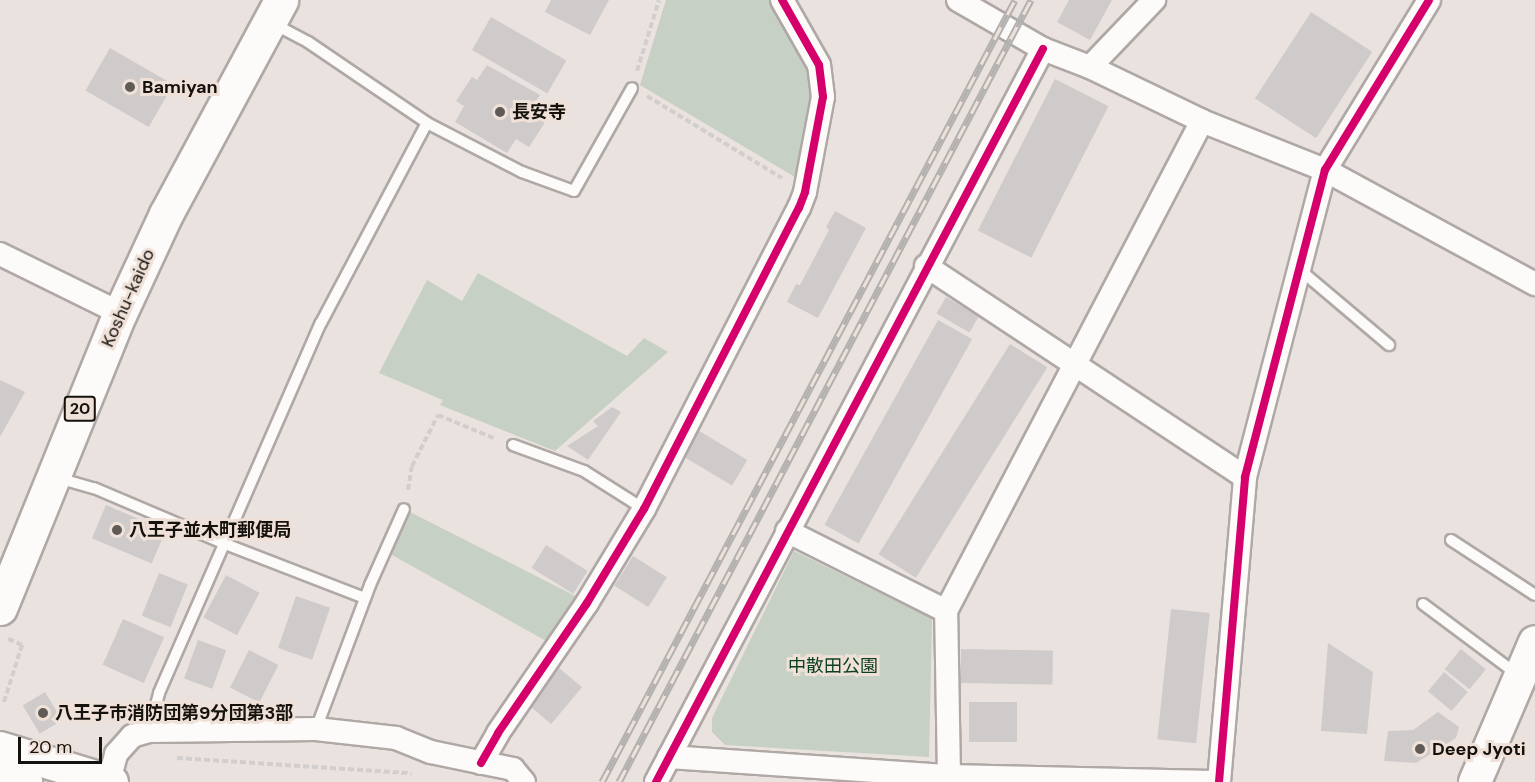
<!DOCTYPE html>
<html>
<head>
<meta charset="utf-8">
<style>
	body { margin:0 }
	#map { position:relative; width:1535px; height:782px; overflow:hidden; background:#eae2de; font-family:"DM Sans","Noto Sans JP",sans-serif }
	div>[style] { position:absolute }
	.green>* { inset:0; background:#c6d0c4 }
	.building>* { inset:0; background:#cfcbcb; transform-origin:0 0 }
	.path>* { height:4px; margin-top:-2px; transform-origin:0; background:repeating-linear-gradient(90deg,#d1cecd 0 6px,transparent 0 9px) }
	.roads { filter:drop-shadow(2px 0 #afa8a5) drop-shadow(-2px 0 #afa8a5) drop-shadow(0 2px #afa8a5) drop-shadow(0 -2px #afa8a5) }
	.lane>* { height:10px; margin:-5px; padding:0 5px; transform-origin:5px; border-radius:5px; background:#fcfbfa }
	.street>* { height:22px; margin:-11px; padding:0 11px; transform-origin:11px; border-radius:11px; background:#fcfbfa }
	.secondary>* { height:32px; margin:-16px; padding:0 16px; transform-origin:16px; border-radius:16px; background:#fcfbfa }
	.highway>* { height:33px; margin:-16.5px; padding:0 16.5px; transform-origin:16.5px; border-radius:16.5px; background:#fcfbfa }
	.rail>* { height:7px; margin-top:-3.5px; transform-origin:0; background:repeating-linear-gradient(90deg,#f0e1d8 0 14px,#b3b1b0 0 28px); box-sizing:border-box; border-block:2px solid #b3b1b0 }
	.cycleway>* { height:8px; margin:-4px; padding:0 4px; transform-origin:4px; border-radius:4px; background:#d6006c }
	.dots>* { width:16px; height:16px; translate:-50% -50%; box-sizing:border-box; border:3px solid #f0e1d8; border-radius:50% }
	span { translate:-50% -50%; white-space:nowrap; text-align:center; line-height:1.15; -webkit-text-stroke:6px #f0e1d8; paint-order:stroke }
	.shield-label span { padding:2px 4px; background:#f0e1d8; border:2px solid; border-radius:4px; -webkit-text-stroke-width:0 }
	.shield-label { font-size:16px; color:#15110d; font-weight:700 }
	.poi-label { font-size:18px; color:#15110d; font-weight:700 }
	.left { translate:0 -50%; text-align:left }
	.street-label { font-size:18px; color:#15110d }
	.park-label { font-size:18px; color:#0c411f }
	.scale { position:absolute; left:18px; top:737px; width:84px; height:27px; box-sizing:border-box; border:3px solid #15110d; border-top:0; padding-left:8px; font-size:18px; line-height:21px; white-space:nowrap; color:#15110d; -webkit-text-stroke:4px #f0e1d8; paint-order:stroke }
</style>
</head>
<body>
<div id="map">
	<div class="green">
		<div style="clip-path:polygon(666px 0,770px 0,809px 70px,811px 103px,807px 140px,795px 177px,640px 85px)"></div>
		<div style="clip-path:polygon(478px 273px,627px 356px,644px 338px,668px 352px,555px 451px,440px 405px,443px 400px,379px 373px,427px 280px,462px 301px)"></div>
		<div style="clip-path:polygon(404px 509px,589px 603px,557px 647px,385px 551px)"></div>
		<div style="clip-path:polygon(794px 551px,932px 619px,929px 757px,725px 745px,712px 732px,712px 718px)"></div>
	</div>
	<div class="building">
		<div style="clip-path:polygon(551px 0,609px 0,590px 35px,545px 12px)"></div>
		<div style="clip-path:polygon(1069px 0,1112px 0,1090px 40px,1057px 22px)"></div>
		<div style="left:1311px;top:12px;width:73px;height:103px;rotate:33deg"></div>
		<div style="left:491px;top:17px;width:87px;height:38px;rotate:30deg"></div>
		<div style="left:110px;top:48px;width:73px;height:49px;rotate:30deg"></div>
		<div style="clip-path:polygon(487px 65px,540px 95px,532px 107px,548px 118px,529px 147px,516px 139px,507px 153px,455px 122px,464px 106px,456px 101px,472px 77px,477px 80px)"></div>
		<div style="left:1055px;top:79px;width:60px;height:170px;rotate:27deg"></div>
		<div style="clip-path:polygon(835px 211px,866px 228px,818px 318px,787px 302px,796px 284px,800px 285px,829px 230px,826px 227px)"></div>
		<div style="left:946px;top:297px;width:38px;height:19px;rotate:30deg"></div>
		<div style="left:938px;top:320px;width:39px;height:234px;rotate:29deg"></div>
		<div style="left:1010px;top:344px;width:44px;height:248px;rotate:32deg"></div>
		<div style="clip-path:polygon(0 380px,25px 392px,0 437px)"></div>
		<div style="clip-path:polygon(612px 407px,621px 412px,588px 460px,567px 446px,598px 426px,593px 421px)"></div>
		<div style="left:696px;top:429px;width:60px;height:30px;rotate:31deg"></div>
		<div style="left:106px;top:505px;width:65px;height:36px;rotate:23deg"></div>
		<div style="left:546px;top:545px;width:49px;height:27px;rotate:32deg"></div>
		<div style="left:633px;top:556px;width:40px;height:35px;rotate:32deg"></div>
		<div style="left:159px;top:573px;width:31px;height:46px;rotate:22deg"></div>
		<div style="left:226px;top:575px;width:38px;height:48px;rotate:28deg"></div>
		<div style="left:296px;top:596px;width:36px;height:55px;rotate:19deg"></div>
		<div style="left:1171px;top:609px;width:39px;height:131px;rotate:6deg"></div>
		<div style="left:123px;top:619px;width:45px;height:50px;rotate:24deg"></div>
		<div style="left:198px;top:640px;width:30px;height:41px;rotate:20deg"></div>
		<div style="clip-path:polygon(1328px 643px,1373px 672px,1367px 734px,1321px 731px)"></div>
		<div style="left:961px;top:649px;width:92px;height:34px;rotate:1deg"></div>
		<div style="left:1461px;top:649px;width:32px;height:26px;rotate:39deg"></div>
		<div style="left:249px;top:650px;width:33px;height:42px;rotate:27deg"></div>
		<div style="left:559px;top:668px;width:30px;height:48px;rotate:40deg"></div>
		<div style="left:1444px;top:672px;width:31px;height:25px;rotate:40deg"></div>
		<div style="left:45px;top:692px;width:33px;height:26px;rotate:59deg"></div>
		<div style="left:1017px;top:702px;width:40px;height:48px;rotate:90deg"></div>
		<div style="clip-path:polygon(1438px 712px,1459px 727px,1456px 738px,1416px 763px,1384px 761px,1388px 731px,1413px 730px)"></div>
	</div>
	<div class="path">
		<div style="left:637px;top:71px;width:74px;rotate:-72.8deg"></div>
		<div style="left:647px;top:96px;width:158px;rotate:31.3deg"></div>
		<div style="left:408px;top:490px;width:24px;rotate:-81deg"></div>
		<div style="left:412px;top:466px;width:57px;rotate:-63deg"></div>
		<div style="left:438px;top:415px;width:63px;rotate:22.5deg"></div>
		<div style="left:4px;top:702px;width:60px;rotate:-72.5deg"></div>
		<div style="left:22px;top:645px;width:17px;rotate:-156deg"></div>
		<div style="left:177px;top:758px;width:235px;rotate:3.7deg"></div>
	</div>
	<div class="roads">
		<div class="lane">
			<div style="left:272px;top:23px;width:41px;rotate:27.8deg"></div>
			<div style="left:308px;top:42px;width:144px;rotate:34.2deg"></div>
			<div style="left:427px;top:123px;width:107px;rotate:27.3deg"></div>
			<div style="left:522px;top:172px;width:55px;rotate:20.1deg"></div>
			<div style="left:574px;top:191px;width:118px;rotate:-60.6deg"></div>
			<div style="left:1299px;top:269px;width:118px;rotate:40.2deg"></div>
			<div style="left:513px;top:445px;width:76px;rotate:20.1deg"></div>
			<div style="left:584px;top:471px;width:71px;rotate:32.3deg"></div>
			<div style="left:58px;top:478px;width:37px;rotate:16deg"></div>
			<div style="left:94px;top:488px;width:142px;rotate:23.1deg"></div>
			<div style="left:225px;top:544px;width:150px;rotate:21.1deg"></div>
			<div style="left:1451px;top:540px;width:100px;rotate:33.2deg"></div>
			<div style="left:1423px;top:604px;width:117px;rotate:36.7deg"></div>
			<div style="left:316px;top:729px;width:154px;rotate:-69.4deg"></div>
			<div style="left:370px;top:585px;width:83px;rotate:-65.9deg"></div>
			<div style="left:149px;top:731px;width:39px;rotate:-75deg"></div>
			<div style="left:159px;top:693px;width:404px;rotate:-66.4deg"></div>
			<div style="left:321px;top:323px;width:226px;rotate:-62.1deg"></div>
		</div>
		<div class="street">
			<div style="left:958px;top:0;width:98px;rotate:30deg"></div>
			<div style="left:1043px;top:49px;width:50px;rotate:21deg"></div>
			<div style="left:1090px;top:67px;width:124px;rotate:25.7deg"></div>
			<div style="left:1202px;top:121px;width:132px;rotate:21.7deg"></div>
			<div style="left:1325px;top:170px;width:239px;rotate:28.5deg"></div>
			<div style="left:1090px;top:67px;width:93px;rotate:-46.3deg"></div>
			<div style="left:0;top:254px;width:134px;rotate:26.2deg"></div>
			<div style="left:926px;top:266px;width:382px;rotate:33.5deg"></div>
			<div style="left:787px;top:531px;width:178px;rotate:26.7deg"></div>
			<div style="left:669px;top:757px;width:281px;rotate:3.9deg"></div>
			<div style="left:949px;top:776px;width:264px;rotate:1.3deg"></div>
			<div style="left:481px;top:763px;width:34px;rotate:-60deg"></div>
			<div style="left:498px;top:733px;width:158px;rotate:-55.6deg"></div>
			<div style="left:587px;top:603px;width:110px;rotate:-58.8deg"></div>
			<div style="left:644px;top:509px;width:339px;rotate:-62.8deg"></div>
			<div style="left:799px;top:208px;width:17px;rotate:-69deg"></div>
			<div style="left:805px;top:192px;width:97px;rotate:-79.3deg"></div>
			<div style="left:823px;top:97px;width:32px;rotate:-97deg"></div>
			<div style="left:819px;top:65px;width:75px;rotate:-119.6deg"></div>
			<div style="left:949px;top:776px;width:165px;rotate:-91deg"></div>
			<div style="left:946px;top:611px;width:553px;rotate:-62.42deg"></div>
			<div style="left:109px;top:781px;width:28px;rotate:-75deg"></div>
			<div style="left:116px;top:754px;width:24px;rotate:-48deg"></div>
			<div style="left:132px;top:736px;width:18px;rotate:-16deg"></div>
			<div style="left:149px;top:731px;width:167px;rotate:-0.7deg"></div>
			<div style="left:316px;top:729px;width:81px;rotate:6.4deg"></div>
			<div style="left:396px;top:738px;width:38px;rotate:22deg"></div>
			<div style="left:431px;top:752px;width:84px;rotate:11.7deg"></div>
			<div style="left:513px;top:769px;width:17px;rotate:50deg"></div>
			<div style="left:656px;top:782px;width:829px;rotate:-62.17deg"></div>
			<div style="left:1219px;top:782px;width:306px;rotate:-85.1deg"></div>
			<div style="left:1245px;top:477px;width:317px;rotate:-75.4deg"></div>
			<div style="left:1325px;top:170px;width:199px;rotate:-58.5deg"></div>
		</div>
		<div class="secondary">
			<div style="left:0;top:748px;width:117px;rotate:16.9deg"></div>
			<div style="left:0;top:772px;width:28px;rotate:21deg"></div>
			<div style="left:1475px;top:782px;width:152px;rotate:-66.8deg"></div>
		</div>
		<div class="highway">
			<div style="left:0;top:608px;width:318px;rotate:-67.9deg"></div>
			<div style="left:120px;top:313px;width:109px;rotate:-65.1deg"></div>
			<div style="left:166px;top:214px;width:243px;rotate:-61.7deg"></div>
		</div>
	</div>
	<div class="rail">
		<div style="left:602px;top:782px;width:884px;rotate:-62.16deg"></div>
		<div style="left:619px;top:782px;width:884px;rotate:-62.22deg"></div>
	</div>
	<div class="cycleway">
		<div style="left:481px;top:763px;width:34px;rotate:-60deg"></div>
		<div style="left:498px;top:733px;width:158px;rotate:-55.6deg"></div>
		<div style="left:587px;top:603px;width:110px;rotate:-58.8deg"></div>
		<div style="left:644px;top:509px;width:339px;rotate:-62.8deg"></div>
		<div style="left:799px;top:208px;width:17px;rotate:-69deg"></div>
		<div style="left:805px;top:192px;width:97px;rotate:-79.3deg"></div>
		<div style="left:823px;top:97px;width:32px;rotate:-97deg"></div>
		<div style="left:819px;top:65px;width:75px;rotate:-119.6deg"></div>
		<div style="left:656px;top:782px;width:829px;rotate:-62.17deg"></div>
		<div style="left:1219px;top:782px;width:306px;rotate:-85.1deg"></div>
		<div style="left:1245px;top:477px;width:317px;rotate:-75.4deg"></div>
		<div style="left:1325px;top:170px;width:199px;rotate:-58.5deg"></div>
	</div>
	<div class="dots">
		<div style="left:130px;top:87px;background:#605a56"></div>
		<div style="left:500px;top:112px;background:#605a56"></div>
		<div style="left:117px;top:530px;background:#605a56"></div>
		<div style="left:43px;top:713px;background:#605a56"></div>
		<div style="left:1420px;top:749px;background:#605a56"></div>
	</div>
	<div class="shield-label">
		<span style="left:80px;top:409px">20</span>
	</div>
	<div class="poi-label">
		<span class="left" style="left:142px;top:87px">Bamiyan</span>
		<span class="left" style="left:512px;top:112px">長安寺</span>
		<span class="left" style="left:129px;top:530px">八王子並木町郵便局</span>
		<span class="left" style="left:55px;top:713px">八王子市消防団第9分団第3部</span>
		<span class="left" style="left:1432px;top:749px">Deep Jyoti</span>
	</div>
	<div class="street-label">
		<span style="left:128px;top:298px;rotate:-66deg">Koshu-kaido</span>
	</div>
	<div class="park-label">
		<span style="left:833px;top:666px">中散田公園</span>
	</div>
	<div class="scale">20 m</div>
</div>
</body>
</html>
